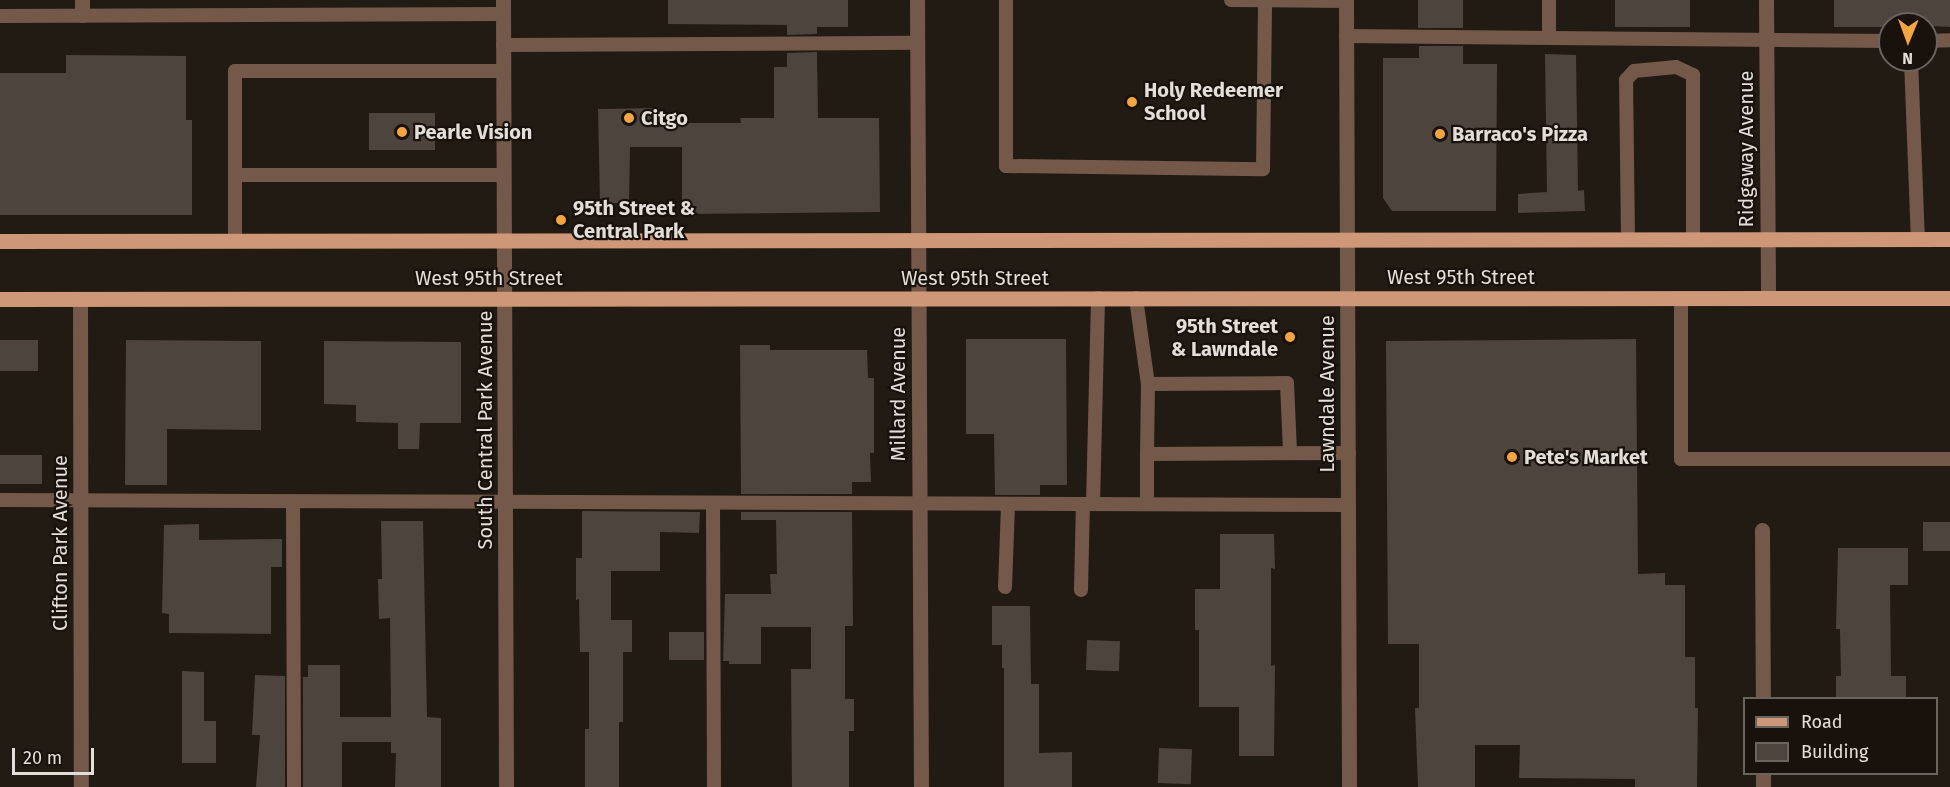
<!DOCTYPE html>
<html>
<head>
<meta charset="utf-8">
<style>
	body { margin:0 }
	#map { position:relative; width:1950px; height:787px; overflow:hidden; background:#221b14; font-family:"Fira Sans",sans-serif }
	div>[style] { position:absolute }
	.building>* { inset:0; background:#4d443d; transform-origin:0 0 }
	.service>* { height:14px; margin:-7px; padding:0 7px; transform-origin:7px; border-radius:7px; background:#74594a }
	.minor>* { height:15px; margin:-7.5px; padding:0 7.5px; transform-origin:7.5px; border-radius:7.5px; background:#74594a }
	.primary>* { height:15px; margin:-7.5px; padding:0 7.5px; transform-origin:7.5px; border-radius:7.5px; background:#ce9777 }
	.dots>* { width:16px; height:16px; translate:-50% -50%; box-sizing:border-box; border:3px solid #19120c; border-radius:50% }
	span { translate:-50% -50%; white-space:nowrap; text-align:center; line-height:1.15; -webkit-text-stroke:4.5px #19120c; paint-order:stroke }
	.poi-label { font-size:20px; color:#e3ded9; font-weight:700 }
	.left { translate:0 -50%; text-align:left }
	.right { translate:-100% -50%; text-align:right }
	.street-label { font-size:20px; color:#e3ded9 }
	.legend { position:absolute; left:1743px; top:697px; width:195px; height:78px; box-sizing:border-box; background:#19120c; border:2px solid #6a645e; margin:0; padding:8px 10px; list-style:none; font-size:18px; color:#e3ded9 }
	.legend li { display:flex; align-items:center; gap:12px; height:30px }
	.legend b { width:30px; border:2px solid #6a645e }
	.north { position:absolute; left:1878px; top:12px; width:60px; height:60px; box-sizing:border-box; background:#19120c; border:2px solid #6a645e; border-radius:50%; rotate:181deg; font-size:16px; font-weight:700; line-height:24px; text-align:center; color:#e3ded9 }
	.north::after { content:''; display:block; margin:auto; width:21px; height:27px; background:#f2a541; clip-path:polygon(50% 0,100% 100%,50% 72%,0 100%) }
	.scale { position:absolute; left:12px; top:748px; width:82px; height:27px; box-sizing:border-box; border:3px solid #e3ded9; border-top:0; padding-left:8px; font-size:18px; line-height:21px; white-space:nowrap; color:#e3ded9; -webkit-text-stroke:4px #19120c; paint-order:stroke }
</style>
</head>
<body>
<div id="map">
	<div class="building">
		<div style="clip-path:polygon(668px 0,848px 0,848px 27px,817px 27px,817px 34px,787px 35px,787px 25px,668px 24px)"></div>
		<div style="left:1418px;top:0;width:45px;height:28px"></div>
		<div style="left:1615px;top:0;width:75px;height:27px"></div>
		<div style="clip-path:polygon(1834px 0,1950px 0,1950px 27px,1890px 24px,1890px 27px,1834px 27px)"></div>
		<div style="clip-path:polygon(1419px 46px,1463px 46px,1463px 64px,1497px 64px,1496px 211px,1392px 211px,1383px 198px,1383px 58px,1419px 58px)"></div>
		<div style="clip-path:polygon(817px 52px,818px 118px,879px 118px,880px 212px,682px 214px,682px 147px,630px 147px,629px 203px,600px 203px,598px 109px,659px 108px,659px 123px,741px 123px,740px 118px,774px 118px,774px 67px,787px 67px,787px 53px)"></div>
		<div style="clip-path:polygon(1545px 54px,1576px 55px,1578px 191px,1584px 190px,1585px 211px,1518px 213px,1518px 194px,1547px 192px)"></div>
		<div style="clip-path:polygon(66px 55px,186px 56px,186px 120px,192px 120px,192px 215px,0 215px,0 73px,66px 73px)"></div>
		<div style="left:435px;top:113px;width:37px;height:66px;rotate:90deg"></div>
		<div style="clip-path:polygon(966px 339px,1066px 339px,1067px 485px,1040px 485px,1040px 495px,995px 495px,994px 434px,966px 434px)"></div>
		<div style="clip-path:polygon(1636px 339px,1638px 574px,1665px 573px,1665px 585px,1685px 585px,1685px 657px,1695px 657px,1695px 708px,1698px 708px,1697px 787px,1635px 787px,1635px 779px,1519px 778px,1520px 745px,1475px 745px,1475px 787px,1418px 787px,1415px 708px,1419px 708px,1419px 644px,1388px 644px,1386px 341px)"></div>
		<div style="left:38px;top:340px;width:31px;height:38px;rotate:90deg"></div>
		<div style="clip-path:polygon(126px 340px,261px 341px,261px 430px,167px 429px,167px 485px,125px 485px)"></div>
		<div style="clip-path:polygon(324px 341px,461px 342px,461px 423px,420px 423px,419px 449px,398px 449px,398px 423px,356px 422px,356px 405px,324px 404px)"></div>
		<div style="clip-path:polygon(740px 345px,770px 345px,770px 350px,867px 350px,868px 378px,874px 378px,874px 453px,870px 453px,871px 482px,852px 482px,852px 494px,741px 494px)"></div>
		<div style="left:0;top:455px;width:42px;height:29px"></div>
		<div style="clip-path:polygon(582px 511px,700px 512px,699px 533px,660px 532px,660px 571px,611px 571px,611px 620px,632px 620px,632px 652px,623px 652px,623px 722px,619px 722px,619px 787px,585px 787px,585px 729px,589px 729px,589px 652px,580px 652px,579px 599px,576px 600px,576px 558px,582px 558px)"></div>
		<div style="clip-path:polygon(741px 512px,852px 512px,853px 626px,845px 626px,845px 699px,854px 699px,854px 731px,849px 731px,849px 787px,792px 787px,791px 669px,811px 669px,811px 627px,761px 627px,761px 664px,729px 664px,729px 661px,723px 661px,725px 594px,771px 594px,770px 574px,777px 574px,776px 520px,741px 520px)"></div>
		<div style="clip-path:polygon(381px 521px,423px 521px,427px 717px,441px 718px,441px 787px,395px 787px,396px 753px,391px 753px,391px 742px,342px 742px,342px 787px,303px 787px,303px 677px,308px 677px,308px 665px,340px 665px,340px 717px,391px 717px,390px 618px,379px 619px,378px 579px,382px 579px)"></div>
		<div style="left:1923px;top:522px;width:27px;height:29px"></div>
		<div style="clip-path:polygon(199px 524px,199px 540px,282px 539px,282px 567px,271px 567px,271px 634px,169px 633px,169px 614px,162px 613px,164px 525px)"></div>
		<div style="clip-path:polygon(1220px 534px,1274px 534px,1275px 569px,1271px 568px,1271px 666px,1275px 665px,1274px 756px,1239px 756px,1239px 707px,1199px 707px,1199px 630px,1195px 630px,1195px 589px,1220px 589px)"></div>
		<div style="clip-path:polygon(1838px 548px,1908px 548px,1908px 585px,1890px 585px,1891px 676px,1906px 676px,1906px 699px,1836px 699px,1836px 676px,1841px 676px,1840px 629px,1836px 629px)"></div>
		<div style="clip-path:polygon(992px 606px,1030px 606px,1031px 684px,1039px 684px,1039px 753px,1072px 752px,1072px 787px,1004px 787px,1004px 668px,1002px 668px,1002px 645px,992px 645px)"></div>
		<div style="left:669px;top:632px;width:35px;height:28px"></div>
		<div style="left:1087px;top:640px;width:33px;height:30px;rotate:2deg"></div>
		<div style="clip-path:polygon(182px 671px,204px 672px,204px 721px,216px 721px,216px 763px,182px 763px)"></div>
		<div style="clip-path:polygon(255px 675px,285px 676px,285px 787px,256px 787px,260px 735px,252px 735px)"></div>
		<div style="left:1159px;top:748px;width:33px;height:35px;rotate:2deg"></div>
	</div>
	<div class="service">
		<div style="left:1006px;top:0;width:166px;rotate:90deg"></div>
		<div style="left:1006px;top:166px;width:257px;rotate:0.7deg"></div>
		<div style="left:1263px;top:169px;width:169px;rotate:-89.3deg"></div>
		<div style="left:1231px;top:0;width:115px;rotate:0.5deg"></div>
		<div style="left:1549px;top:0;width:37px;rotate:90deg"></div>
		<div style="left:0;top:16px;width:503px;rotate:-0.23deg"></div>
		<div style="left:1346px;top:36px;width:544px;rotate:0.53deg"></div>
		<div style="left:1926px;top:41px;width:24px;rotate:-2deg"></div>
		<div style="left:503px;top:45px;width:414px;rotate:-0.3deg"></div>
		<div style="left:1911px;top:60px;width:179px;rotate:87.8deg"></div>
		<div style="left:235px;top:175px;width:269px"></div>
		<div style="left:1628px;top:239px;width:159px;rotate:-90.7deg"></div>
		<div style="left:1626px;top:80px;width:12px;rotate:-48deg"></div>
		<div style="left:1634px;top:71px;width:42px;rotate:-5.4deg"></div>
		<div style="left:1676px;top:67px;width:19px;rotate:25deg"></div>
		<div style="left:1693px;top:75px;width:164px;rotate:90deg"></div>
		<div style="left:235px;top:241px;width:170px;rotate:-90deg"></div>
		<div style="left:235px;top:71px;width:269px"></div>
		<div style="left:1136px;top:298px;width:87px;rotate:82.1deg"></div>
		<div style="left:1148px;top:384px;width:70px;rotate:90.8deg"></div>
		<div style="left:1147px;top:454px;width:202px;rotate:-0.3deg"></div>
		<div style="left:1681px;top:298px;width:161px;rotate:90deg"></div>
		<div style="left:1681px;top:459px;width:269px"></div>
		<div style="left:1148px;top:384px;width:139px;rotate:-0.4deg"></div>
		<div style="left:1287px;top:383px;width:70px;rotate:87.5deg"></div>
		<div style="left:1147px;top:454px;width:50px;rotate:90deg"></div>
		<div style="left:0;top:500px;width:1349px;rotate:0.21deg"></div>
		<div style="left:293px;top:501px;width:286px;rotate:89.8deg"></div>
		<div style="left:713px;top:503px;width:284px;rotate:89.8deg"></div>
		<div style="left:1093px;top:504px;width:206px;rotate:-88.6deg"></div>
		<div style="left:1005px;top:587px;width:83px;rotate:-87.9deg"></div>
		<div style="left:1081px;top:590px;width:86px;rotate:-88.7deg"></div>
	</div>
	<div class="minor">
		<div style="left:82px;top:0;width:15px;rotate:90deg"></div>
		<div style="left:503px;top:0;width:787px;rotate:89.78deg"></div>
		<div style="left:917px;top:0;width:787px;rotate:89.71deg"></div>
		<div style="left:1346px;top:0;width:787px;rotate:89.78deg"></div>
		<div style="left:1766px;top:0;width:298px;rotate:89.6deg"></div>
		<div style="left:80px;top:299px;width:488px;rotate:89.9deg"></div>
		<div style="left:1762px;top:530px;width:168px;rotate:89.7deg"></div>
		<div style="left:1763px;top:774px;width:13px;rotate:90deg"></div>
	</div>
	<div class="primary">
		<div style="left:0;top:241px;width:1950px;rotate:-0.06deg"></div>
		<div style="left:0;top:299px;width:1950px;rotate:-0.03deg"></div>
	</div>
	<div class="dots">
		<div style="left:1132px;top:102px;background:#f2a541"></div>
		<div style="left:629px;top:118px;background:#f2a541"></div>
		<div style="left:402px;top:132px;background:#f2a541"></div>
		<div style="left:1440px;top:134px;background:#f2a541"></div>
		<div style="left:561px;top:220px;background:#f2a541"></div>
		<div style="left:1290px;top:337px;background:#f2a541"></div>
		<div style="left:1512px;top:457px;background:#f2a541"></div>
	</div>
	<div class="poi-label">
		<span class="left" style="left:1144px;top:102px">Holy Redeemer<br>School</span>
		<span class="left" style="left:641px;top:118px">Citgo</span>
		<span class="left" style="left:414px;top:132px">Pearle Vision</span>
		<span class="left" style="left:1452px;top:134px">Barraco's Pizza</span>
		<span class="left" style="left:573px;top:220px">95th Street &amp;<br>Central Park</span>
		<span class="right" style="left:1278px;top:338px">95th Street<br>&amp; Lawndale</span>
		<span class="left" style="left:1524px;top:457px">Pete's Market</span>
	</div>
	<div class="street-label">
		<span style="left:1746px;top:149px;rotate:-90deg">Ridgeway Avenue</span>
		<span style="left:1461px;top:277px">West 95th Street</span>
		<span style="left:489px;top:278px">West 95th Street</span>
		<span style="left:975px;top:278px">West 95th Street</span>
		<span style="left:898px;top:394px;rotate:-90deg">Millard Avenue</span>
		<span style="left:1327px;top:394px;rotate:-90deg">Lawndale Avenue</span>
		<span style="left:485px;top:430px;rotate:-90deg">South Central Park Avenue</span>
		<span style="left:60px;top:543px;rotate:-90deg">Clifton Park Avenue</span>
	</div>
	<ul class="legend">
	<li><b style="height:8px;background:#ce9777"></b>Road</li>
	<li><b style="height:16px;background:#4d443d"></b>Building</li>
	</ul>
	<div class="north">N</div>
	<div class="scale">20 m</div>
</div>
</body>
</html>
